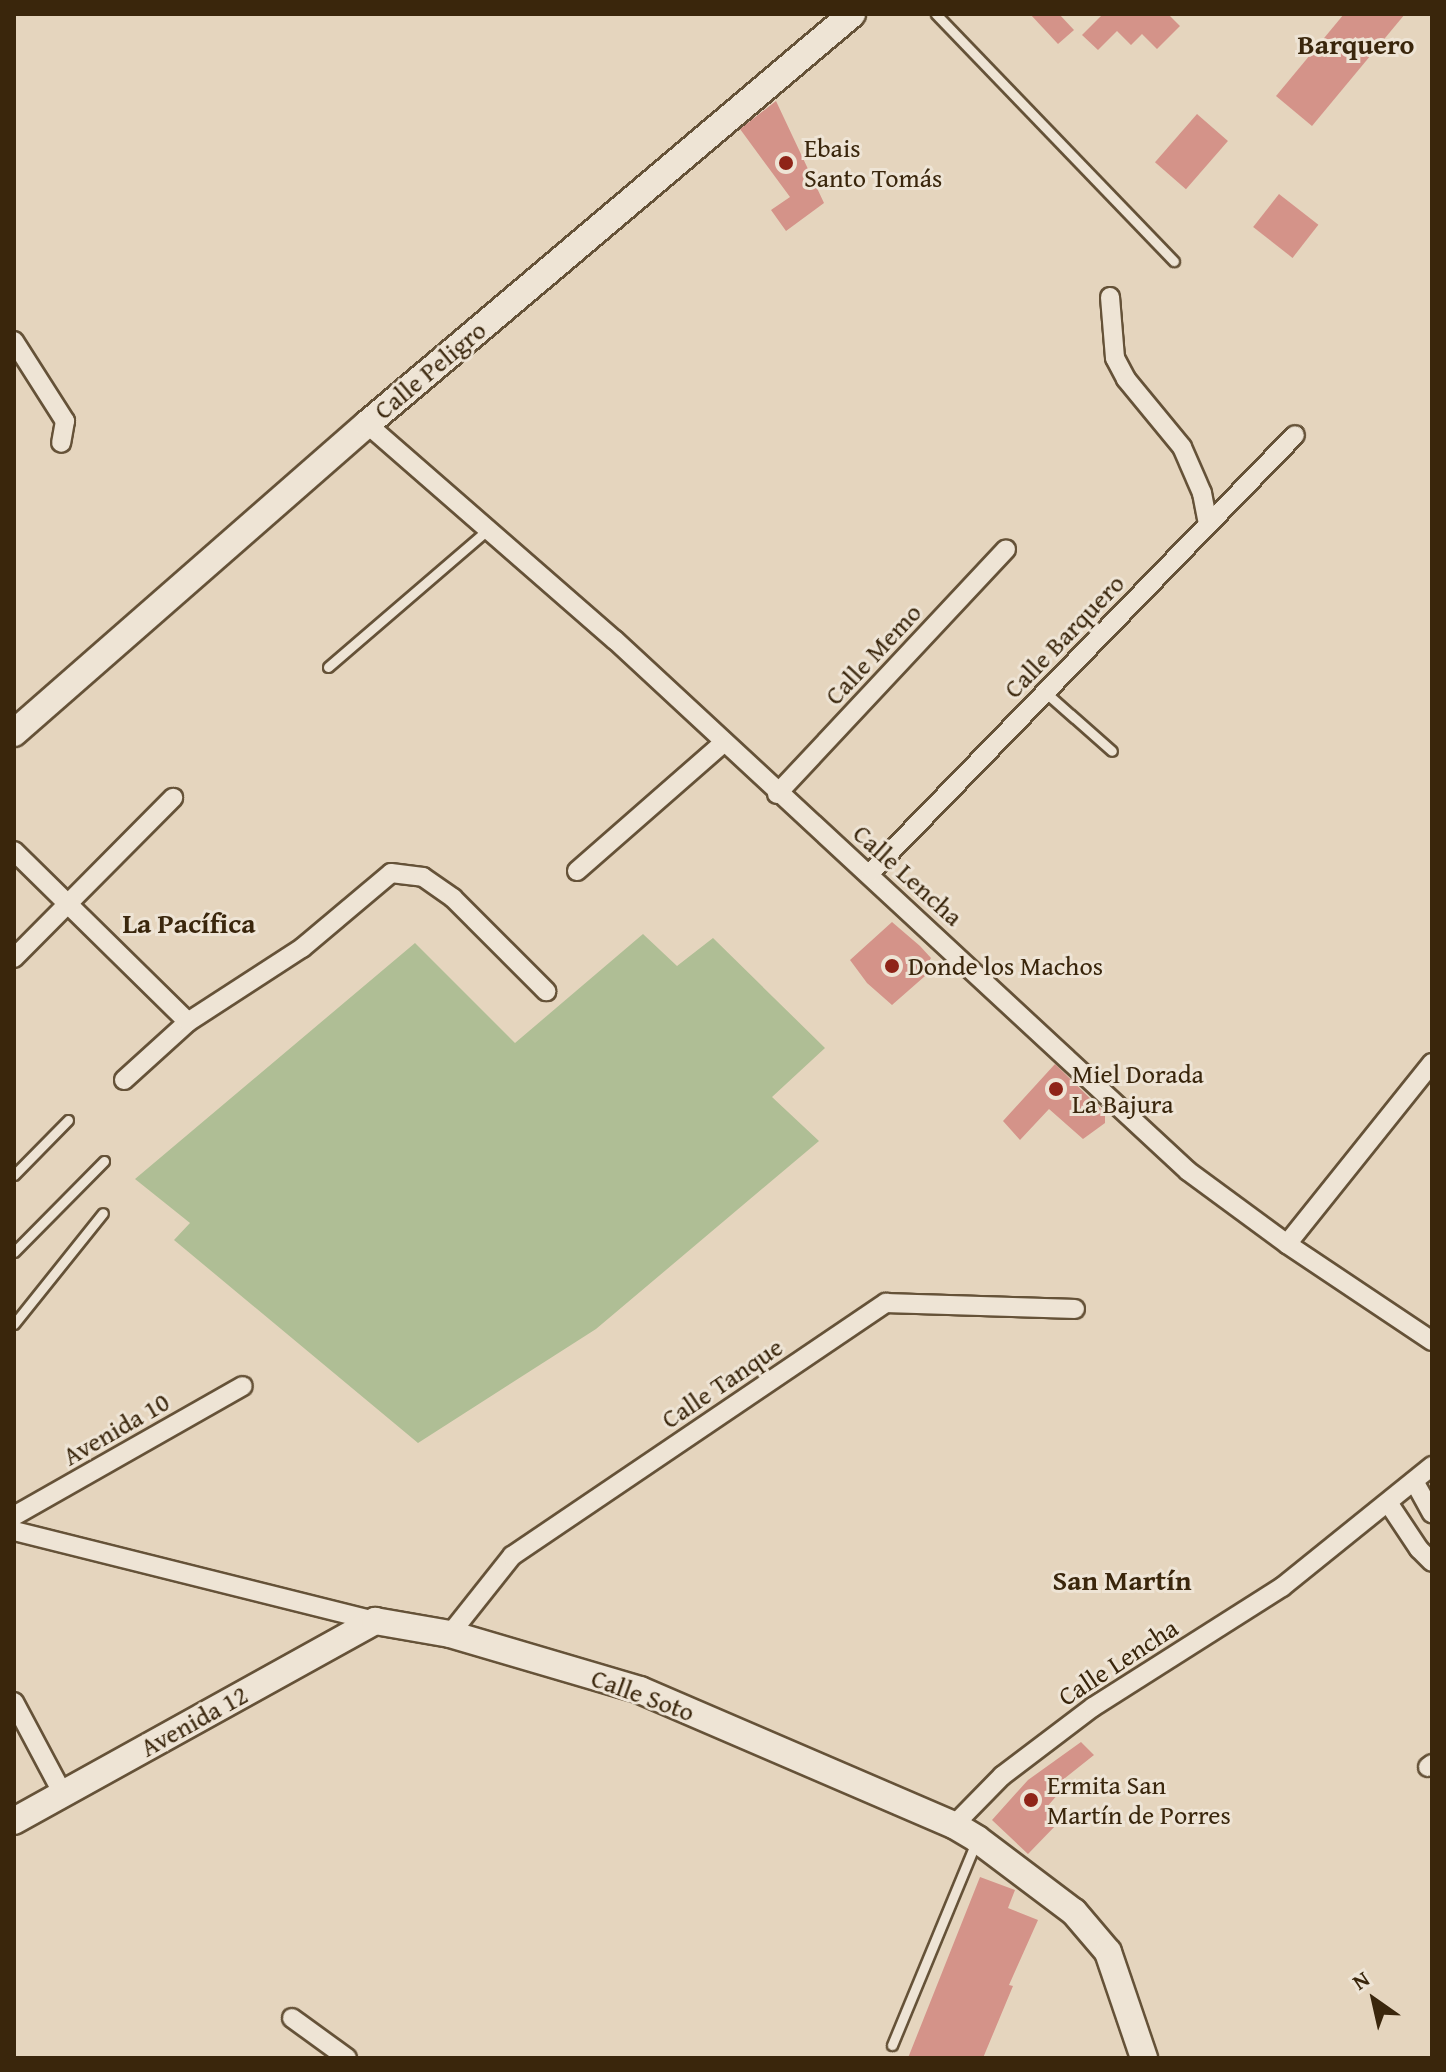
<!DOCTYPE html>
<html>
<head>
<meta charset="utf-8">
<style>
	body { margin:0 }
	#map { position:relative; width:1446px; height:2072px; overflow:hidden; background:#e5d5be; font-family:"Gentium Book Plus",serif }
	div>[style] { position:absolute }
	.green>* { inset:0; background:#afbe95 }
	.building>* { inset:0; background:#d49389; transform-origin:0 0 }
	.roads { filter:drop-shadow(2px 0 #655238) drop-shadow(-2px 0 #655238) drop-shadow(0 2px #655238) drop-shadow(0 -2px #655238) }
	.lane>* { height:9px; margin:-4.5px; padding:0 4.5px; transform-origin:4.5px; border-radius:4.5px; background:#eee4d5 }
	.street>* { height:18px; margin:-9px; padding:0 9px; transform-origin:9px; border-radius:9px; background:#eee4d5 }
	.secondary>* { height:26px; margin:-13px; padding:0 13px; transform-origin:13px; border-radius:13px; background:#eee4d5 }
	.dots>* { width:22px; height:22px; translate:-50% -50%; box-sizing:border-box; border:4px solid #eee4d5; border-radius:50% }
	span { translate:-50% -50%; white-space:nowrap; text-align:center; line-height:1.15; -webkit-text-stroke:6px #eee4d5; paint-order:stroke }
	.poi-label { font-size:26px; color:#3a260c }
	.left { translate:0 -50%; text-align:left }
	.street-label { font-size:26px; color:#3a260c }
	.neighbourhood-label { font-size:28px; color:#3a260c; font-weight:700 }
	.frame { position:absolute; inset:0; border:16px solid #3a260c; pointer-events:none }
	.north { position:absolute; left:1334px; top:1960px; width:80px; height:80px; -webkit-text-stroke:6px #eee4d5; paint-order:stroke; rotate:326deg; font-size:22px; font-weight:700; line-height:32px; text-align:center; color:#3a260c }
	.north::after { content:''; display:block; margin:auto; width:28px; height:36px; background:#3a260c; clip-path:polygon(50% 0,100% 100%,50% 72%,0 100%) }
</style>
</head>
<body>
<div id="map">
	<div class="green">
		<div style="clip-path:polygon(643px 934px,677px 966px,713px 938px,825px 1048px,772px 1097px,819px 1141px,596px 1329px,418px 1443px,174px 1240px,190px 1223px,135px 1179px,415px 943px,515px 1043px)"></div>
	</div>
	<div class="building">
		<div style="clip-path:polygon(1030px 14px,1059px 14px,1074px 30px,1058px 44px)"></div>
		<div style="clip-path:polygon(1103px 14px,1168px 14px,1180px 26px,1157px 49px,1142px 34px,1131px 45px,1117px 31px,1098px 50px,1082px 35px)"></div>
		<div style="clip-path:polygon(1344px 14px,1405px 14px,1312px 126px,1276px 96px)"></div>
		<div style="clip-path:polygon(776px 101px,824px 203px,786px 231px,771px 210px,790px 197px,740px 129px)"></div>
		<div style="left:1197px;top:114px;width:41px;height:64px;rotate:41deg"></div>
		<div style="left:1279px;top:194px;width:50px;height:42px;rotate:38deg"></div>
		<div style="clip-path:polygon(892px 922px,920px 946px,931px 958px,928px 963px,933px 969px,892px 1005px,867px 983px,850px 960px)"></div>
		<div style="clip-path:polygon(1055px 1064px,1105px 1113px,1105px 1123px,1083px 1139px,1049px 1109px,1020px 1140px,1003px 1121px)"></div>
		<div style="clip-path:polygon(1081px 1742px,1094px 1755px,1055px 1786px,1059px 1793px,1046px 1808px,1059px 1822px,1028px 1854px,992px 1820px,1028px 1780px)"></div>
		<div style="clip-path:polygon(980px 1877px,1015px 1890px,1008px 1908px,1038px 1920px,1009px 1985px,1013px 1986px,983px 2058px,908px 2058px)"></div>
	</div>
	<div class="roads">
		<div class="lane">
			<div style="left:936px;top:14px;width:343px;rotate:46.1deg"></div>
			<div style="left:328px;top:667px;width:210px;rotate:-40.7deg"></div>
			<div style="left:1045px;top:692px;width:89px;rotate:41.4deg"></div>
			<div style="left:14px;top:1175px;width:77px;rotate:-45.5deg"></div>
			<div style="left:14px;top:1252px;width:128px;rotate:-45.3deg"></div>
			<div style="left:14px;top:1324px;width:142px;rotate:-51.3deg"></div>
			<div style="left:892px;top:2045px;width:220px;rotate:-67.5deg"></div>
		</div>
		<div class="street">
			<div style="left:1110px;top:297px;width:61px;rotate:85.3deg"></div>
			<div style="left:1115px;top:358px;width:24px;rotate:62deg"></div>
			<div style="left:1126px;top:379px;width:88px;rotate:50.5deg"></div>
			<div style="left:1182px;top:447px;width:50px;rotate:66.5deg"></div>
			<div style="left:1202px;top:493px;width:32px;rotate:79deg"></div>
			<div style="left:14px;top:341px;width:95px;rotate:57.5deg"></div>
			<div style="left:65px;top:421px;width:22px;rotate:100deg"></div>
			<div style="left:367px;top:424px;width:329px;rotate:41.1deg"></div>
			<div style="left:615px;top:640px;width:781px;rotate:42.82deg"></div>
			<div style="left:1188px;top:1171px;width:123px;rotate:36.4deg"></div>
			<div style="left:1287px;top:1244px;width:174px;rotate:33.8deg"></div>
			<div style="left:777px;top:794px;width:335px;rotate:-46.9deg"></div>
			<div style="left:14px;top:851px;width:244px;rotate:44.5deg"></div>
			<div style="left:577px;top:871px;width:194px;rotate:-41.2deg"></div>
			<div style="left:870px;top:873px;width:610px;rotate:-45.86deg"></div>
			<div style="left:14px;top:958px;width:226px;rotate:-45.2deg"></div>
			<div style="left:124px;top:1080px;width:86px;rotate:-42.2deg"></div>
			<div style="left:188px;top:1022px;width:136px;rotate:-33deg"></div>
			<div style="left:302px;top:948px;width:116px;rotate:-40.1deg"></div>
			<div style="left:391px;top:873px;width:32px;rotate:7deg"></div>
			<div style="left:423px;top:877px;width:37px;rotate:35deg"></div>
			<div style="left:453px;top:898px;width:132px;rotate:45deg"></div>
			<div style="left:1287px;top:1244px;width:232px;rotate:-51.3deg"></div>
			<div style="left:1414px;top:1481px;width:37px;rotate:61deg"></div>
			<div style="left:1389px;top:1504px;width:54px;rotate:56.3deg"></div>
			<div style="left:1419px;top:1549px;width:18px;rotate:45deg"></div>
			<div style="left:14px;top:1516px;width:263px;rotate:-29.6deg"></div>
			<div style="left:14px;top:1531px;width:372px;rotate:14deg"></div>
			<div style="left:450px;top:1634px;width:100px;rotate:-51.5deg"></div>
			<div style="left:512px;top:1556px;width:452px;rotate:-34.1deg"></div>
			<div style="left:886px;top:1303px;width:189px;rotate:1.8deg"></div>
			<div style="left:14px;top:1702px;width:104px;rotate:62deg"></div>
			<div style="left:1428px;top:1767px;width:5px;rotate:-37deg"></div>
			<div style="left:954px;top:1825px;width:69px;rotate:-45.6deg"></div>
			<div style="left:1002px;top:1776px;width:114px;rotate:-37.2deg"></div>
			<div style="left:1093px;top:1707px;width:224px;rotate:-32.4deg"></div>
			<div style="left:1282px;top:1587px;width:193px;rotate:-38.9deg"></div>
			<div style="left:292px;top:2018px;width:68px;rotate:36deg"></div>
		</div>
		<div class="secondary">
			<div style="left:14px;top:733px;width:469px;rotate:-41.2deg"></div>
			<div style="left:367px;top:424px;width:635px;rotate:-40.21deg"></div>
			<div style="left:14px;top:1821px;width:413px;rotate:-29deg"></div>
			<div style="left:375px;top:1621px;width:76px;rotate:9.8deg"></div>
			<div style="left:450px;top:1634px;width:198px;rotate:16.4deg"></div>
			<div style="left:640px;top:1690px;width:342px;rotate:23.3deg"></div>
			<div style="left:954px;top:1825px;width:27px;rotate:31deg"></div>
			<div style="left:977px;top:1839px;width:121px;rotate:37deg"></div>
			<div style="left:1074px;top:1912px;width:52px;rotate:49.6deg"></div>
			<div style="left:1108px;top:1952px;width:112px;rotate:71.2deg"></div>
		</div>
	</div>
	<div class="dots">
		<div style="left:786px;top:163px;background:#8f2418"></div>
		<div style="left:892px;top:966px;background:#8f2418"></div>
		<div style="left:1056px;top:1089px;background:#8f2418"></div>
		<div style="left:1031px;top:1800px;background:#8f2418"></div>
	</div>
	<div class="poi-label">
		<span class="left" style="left:804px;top:163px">Ebais<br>Santo Tomás</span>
		<span class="left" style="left:908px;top:966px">Donde los Machos</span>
		<span class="left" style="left:1072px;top:1089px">Miel Dorada<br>La Bajura</span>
		<span class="left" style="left:1047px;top:1800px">Ermita San<br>Martín de Porres</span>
	</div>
	<div class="street-label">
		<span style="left:430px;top:370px;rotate:-40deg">Calle Peligro</span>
		<span style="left:1064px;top:636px;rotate:-46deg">Calle Barquero</span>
		<span style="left:873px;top:654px;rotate:-47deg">Calle Memo</span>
		<span style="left:908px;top:875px;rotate:42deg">Calle Lencha</span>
		<span style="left:722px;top:1383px;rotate:-34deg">Calle Tanque</span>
		<span style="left:116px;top:1429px;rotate:-30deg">Avenida 10</span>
		<span style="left:1118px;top:1662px;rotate:-33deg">Calle Lencha</span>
		<span style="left:643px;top:1695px;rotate:20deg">Calle Soto</span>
		<span style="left:194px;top:1721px;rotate:-29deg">Avenida 12</span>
	</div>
	<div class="neighbourhood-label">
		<span style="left:1356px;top:44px">Barquero</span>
		<span style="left:189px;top:923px">La Pacífica</span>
		<span style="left:1122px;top:1580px">San Martín</span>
	</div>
	<div class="frame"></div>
	<div class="north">N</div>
</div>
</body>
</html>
